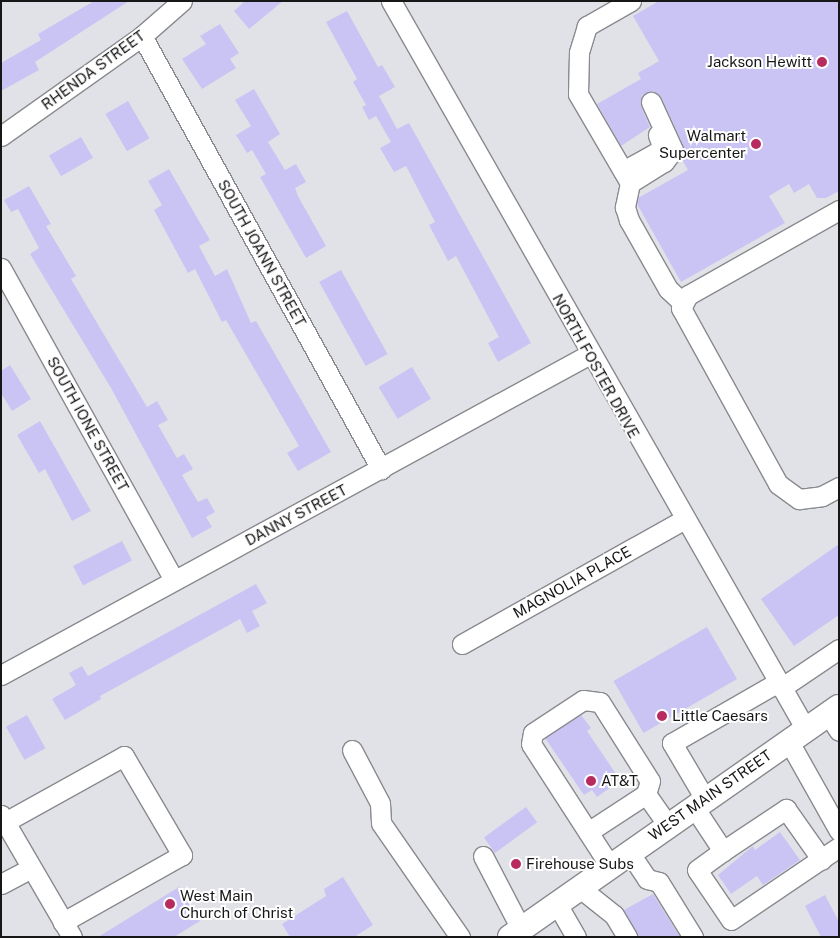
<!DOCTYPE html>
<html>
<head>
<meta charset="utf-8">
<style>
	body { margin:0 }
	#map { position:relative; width:840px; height:938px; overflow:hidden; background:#e1e2e7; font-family:"Public Sans",sans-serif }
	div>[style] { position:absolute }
	.building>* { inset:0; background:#c9c4f4; transform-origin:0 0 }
	.roads { filter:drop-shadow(1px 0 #898a8e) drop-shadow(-1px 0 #898a8e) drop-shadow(0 1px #898a8e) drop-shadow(0 -1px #898a8e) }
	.minor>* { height:19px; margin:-9.5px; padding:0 9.5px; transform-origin:9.5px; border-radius:9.5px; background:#fff }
	.major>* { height:24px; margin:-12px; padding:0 12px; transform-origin:12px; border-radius:12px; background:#fff }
	.dots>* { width:14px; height:14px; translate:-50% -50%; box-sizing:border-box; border:2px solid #fff; border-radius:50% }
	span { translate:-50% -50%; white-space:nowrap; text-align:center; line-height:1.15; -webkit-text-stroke:4px #fff; paint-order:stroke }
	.poi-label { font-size:15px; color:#171718 }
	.right { translate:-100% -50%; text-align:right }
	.left { translate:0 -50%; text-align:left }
	.street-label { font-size:15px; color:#171718 }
	.frame { position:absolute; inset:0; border:2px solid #171718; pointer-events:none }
</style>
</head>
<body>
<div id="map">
	<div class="building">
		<div style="clip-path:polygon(94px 1px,129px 1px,35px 62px,39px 70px,1px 91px,1px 63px,41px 40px,38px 34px)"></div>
		<div style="clip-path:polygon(245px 1px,283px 1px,249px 29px,234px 11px)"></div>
		<div style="clip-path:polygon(659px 1px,839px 1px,839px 191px,826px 198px,817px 198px,809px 184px,794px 193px,789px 184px,769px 196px,785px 223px,681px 282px,637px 204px,638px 198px,688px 170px,681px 158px,683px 145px,661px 97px,653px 91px,642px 95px,641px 106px,650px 127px,621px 146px,597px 104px,641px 79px,638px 73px,659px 61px,633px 16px)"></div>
		<div style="clip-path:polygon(347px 11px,378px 67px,382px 65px,395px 87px,379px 96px,397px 129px,409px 123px,531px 343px,498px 362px,488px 343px,499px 337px,456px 256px,448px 261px,429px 225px,435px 222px,406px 166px,394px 172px,380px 148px,391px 142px,376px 116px,369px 120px,362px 107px,366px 105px,353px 82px,357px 79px,326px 22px)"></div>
		<div style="clip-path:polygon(220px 24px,239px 53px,230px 59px,236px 68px,202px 89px,182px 59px,206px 44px,200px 36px)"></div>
		<div style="clip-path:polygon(254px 89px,280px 134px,268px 142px,285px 170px,296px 164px,306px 182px,295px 188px,298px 196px,326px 246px,306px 258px,260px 177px,266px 174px,252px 150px,247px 153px,236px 135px,251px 126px,235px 100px)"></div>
		<div style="left:128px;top:101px;width:43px;height:26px;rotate:60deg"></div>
		<div style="left:81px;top:137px;width:24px;height:37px;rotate:60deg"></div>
		<div style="clip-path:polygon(169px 169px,210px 240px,199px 246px,215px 276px,227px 269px,251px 323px,256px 321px,331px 452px,298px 471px,287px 453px,299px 446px,226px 320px,222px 322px,195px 269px,188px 273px,154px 210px,162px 205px,148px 181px)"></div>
		<div style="clip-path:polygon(29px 186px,51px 224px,46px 226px,76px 276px,71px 279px,147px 407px,157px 401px,168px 420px,158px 425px,177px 458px,184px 454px,193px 469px,182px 475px,198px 502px,207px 498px,215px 512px,206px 517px,212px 527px,192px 538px,111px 388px,30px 254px,39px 248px,18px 209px,11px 212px,4px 200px)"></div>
		<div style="left:341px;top:270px;width:96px;height:25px;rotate:61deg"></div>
		<div style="clip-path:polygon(10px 365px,31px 399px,12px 411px,1px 393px,1px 371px)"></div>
		<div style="left:412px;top:367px;width:37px;height:39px;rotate:59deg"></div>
		<div style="clip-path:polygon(40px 421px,91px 511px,72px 521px,45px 469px,39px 473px,17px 435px)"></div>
		<div style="left:122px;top:541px;width:22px;height:55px;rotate:63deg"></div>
		<div style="clip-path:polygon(839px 544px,839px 615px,794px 646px,761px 599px)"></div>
		<div style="clip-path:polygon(256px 584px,267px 603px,252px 611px,260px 626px,247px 633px,240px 619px,100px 696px,101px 699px,65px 720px,52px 699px,76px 685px,69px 673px,82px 666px,88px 676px)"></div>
		<div style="left:707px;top:627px;width:60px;height:108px;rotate:60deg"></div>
		<div style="left:27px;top:715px;width:38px;height:24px;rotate:61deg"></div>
		<div style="clip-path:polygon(581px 715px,591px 728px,587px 731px,616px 774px,610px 779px,614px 785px,597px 797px,592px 790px,584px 795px,545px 738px)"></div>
		<div style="left:526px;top:807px;width:19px;height:52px;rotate:54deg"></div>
		<div style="clip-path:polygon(780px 832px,800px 860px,763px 885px,757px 876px,731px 894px,718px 875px,753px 846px,755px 850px)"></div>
		<div style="clip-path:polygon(343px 877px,373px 925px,354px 937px,290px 937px,282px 924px,326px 896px,324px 889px)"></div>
		<div style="clip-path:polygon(179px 887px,200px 921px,174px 937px,98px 937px)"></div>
		<div style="clip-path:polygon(653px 894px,680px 937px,639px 937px,624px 910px)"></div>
		<div style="clip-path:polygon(825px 895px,839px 922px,839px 937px,821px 937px,805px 906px)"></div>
	</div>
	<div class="roads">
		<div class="minor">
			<div style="left:391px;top:1px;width:837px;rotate:60.34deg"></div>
			<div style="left:631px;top:1px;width:51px;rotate:150.4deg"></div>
			<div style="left:587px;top:26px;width:28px;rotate:107deg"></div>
			<div style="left:579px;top:53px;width:41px;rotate:91.4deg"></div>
			<div style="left:578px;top:94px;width:103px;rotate:59.7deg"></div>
			<div style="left:630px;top:183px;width:25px;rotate:102deg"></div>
			<div style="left:625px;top:207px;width:14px;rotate:73deg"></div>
			<div style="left:629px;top:220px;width:79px;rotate:60.5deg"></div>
			<div style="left:668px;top:289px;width:21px;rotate:43deg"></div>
			<div style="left:142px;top:36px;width:495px;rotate:61.1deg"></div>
			<div style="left:1px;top:136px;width:173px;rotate:-35.3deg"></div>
			<div style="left:142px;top:36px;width:53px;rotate:-41.2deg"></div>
			<div style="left:623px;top:171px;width:41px;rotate:-29.1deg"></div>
			<div style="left:659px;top:151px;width:6px;rotate:-59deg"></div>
			<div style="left:662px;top:146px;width:12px;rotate:-110deg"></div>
			<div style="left:630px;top:183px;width:40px;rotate:-32deg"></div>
			<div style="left:664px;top:162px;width:15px;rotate:-53deg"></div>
			<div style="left:673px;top:150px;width:53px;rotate:-114.6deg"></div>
			<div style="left:839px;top:210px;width:173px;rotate:150.6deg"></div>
			<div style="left:688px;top:295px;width:15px;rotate:118deg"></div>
			<div style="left:681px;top:308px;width:201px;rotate:61.1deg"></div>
			<div style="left:778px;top:484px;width:26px;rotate:36deg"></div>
			<div style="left:799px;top:499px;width:23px;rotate:-7deg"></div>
			<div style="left:822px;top:496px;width:19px;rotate:-28deg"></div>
			<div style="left:1px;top:268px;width:357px;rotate:61deg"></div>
			<div style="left:462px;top:644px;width:253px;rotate:-29.3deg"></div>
			<div style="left:1px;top:675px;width:671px;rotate:-28.59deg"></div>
			<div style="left:781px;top:688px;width:70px;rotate:-33.9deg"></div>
			<div style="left:828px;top:714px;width:20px;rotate:57deg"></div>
			<div style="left:788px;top:740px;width:104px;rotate:60.7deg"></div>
			<div style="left:352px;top:750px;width:60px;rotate:62.2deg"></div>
			<div style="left:380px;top:803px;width:20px;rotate:87deg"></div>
			<div style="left:381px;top:823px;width:139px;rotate:55.3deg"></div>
			<div style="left:705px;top:799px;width:65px;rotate:-120.5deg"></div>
			<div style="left:672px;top:743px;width:122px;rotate:-29.9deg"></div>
			<div style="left:694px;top:807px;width:53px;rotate:56.6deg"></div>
			<div style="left:723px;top:851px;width:32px;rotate:144deg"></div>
			<div style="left:697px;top:870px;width:60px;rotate:55.8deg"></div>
			<div style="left:731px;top:920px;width:130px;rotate:-34.1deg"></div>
			<div style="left:1px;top:815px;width:141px;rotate:59.8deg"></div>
			<div style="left:5px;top:822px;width:136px;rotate:-29deg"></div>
			<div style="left:124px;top:756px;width:115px;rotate:59.6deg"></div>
			<div style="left:182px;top:855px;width:137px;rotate:150.6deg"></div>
			<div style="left:588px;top:832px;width:69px;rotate:-33.2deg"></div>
			<div style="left:723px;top:851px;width:76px;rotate:-33.7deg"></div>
			<div style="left:786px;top:809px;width:62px;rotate:54.8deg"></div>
			<div style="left:629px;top:852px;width:32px;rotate:56deg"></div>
			<div style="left:647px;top:879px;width:12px;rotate:14deg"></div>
			<div style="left:659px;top:882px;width:65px;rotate:58.3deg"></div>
			<div style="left:483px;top:856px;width:82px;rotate:62.5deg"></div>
			<div style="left:610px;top:866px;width:145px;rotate:-122.9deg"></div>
			<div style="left:531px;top:744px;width:11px;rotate:-80deg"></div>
			<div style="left:533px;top:733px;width:60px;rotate:-33.4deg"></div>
			<div style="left:583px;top:700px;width:17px;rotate:7deg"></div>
			<div style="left:600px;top:702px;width:93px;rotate:57.7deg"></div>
			<div style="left:650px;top:781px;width:14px;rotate:107deg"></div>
			<div style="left:646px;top:794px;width:38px;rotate:55deg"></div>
			<div style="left:1px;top:884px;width:34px;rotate:-28deg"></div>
			<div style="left:580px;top:888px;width:43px;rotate:38.5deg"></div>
			<div style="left:614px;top:915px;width:26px;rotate:59deg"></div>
			<div style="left:557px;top:904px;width:38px;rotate:60deg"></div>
		</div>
		<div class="major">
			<div style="left:510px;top:937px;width:401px;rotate:-35deg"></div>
		</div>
	</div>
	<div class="dots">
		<div style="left:822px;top:62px;background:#b82b5e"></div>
		<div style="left:756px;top:144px;background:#b82b5e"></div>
		<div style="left:662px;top:716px;background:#b82b5e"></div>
		<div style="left:591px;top:781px;background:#b82b5e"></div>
		<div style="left:516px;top:864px;background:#b82b5e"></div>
		<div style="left:170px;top:904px;background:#b82b5e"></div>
	</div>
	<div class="poi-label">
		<span class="right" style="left:812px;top:62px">Jackson Hewitt</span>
		<span class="right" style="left:746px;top:144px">Walmart<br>Supercenter</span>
		<span class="left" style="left:672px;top:716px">Little Caesars</span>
		<span class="left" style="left:601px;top:781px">AT&amp;T</span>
		<span class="left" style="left:526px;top:864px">Firehouse Subs</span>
		<span class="left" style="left:180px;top:904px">West Main<br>Church of Christ</span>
	</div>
	<div class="street-label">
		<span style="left:93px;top:70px;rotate:-36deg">RHENDA STREET</span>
		<span style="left:262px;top:253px;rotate:61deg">SOUTH JOANN STREET</span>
		<span style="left:596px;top:366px;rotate:61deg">NORTH FOSTER DRIVE</span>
		<span style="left:88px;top:424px;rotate:61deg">SOUTH IONE STREET</span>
		<span style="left:296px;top:515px;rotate:-28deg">DANNY STREET</span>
		<span style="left:572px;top:582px;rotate:-29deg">MAGNOLIA PLACE</span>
		<span style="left:710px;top:795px;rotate:-35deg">WEST MAIN STREET</span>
	</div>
	<div class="frame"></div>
</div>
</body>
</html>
